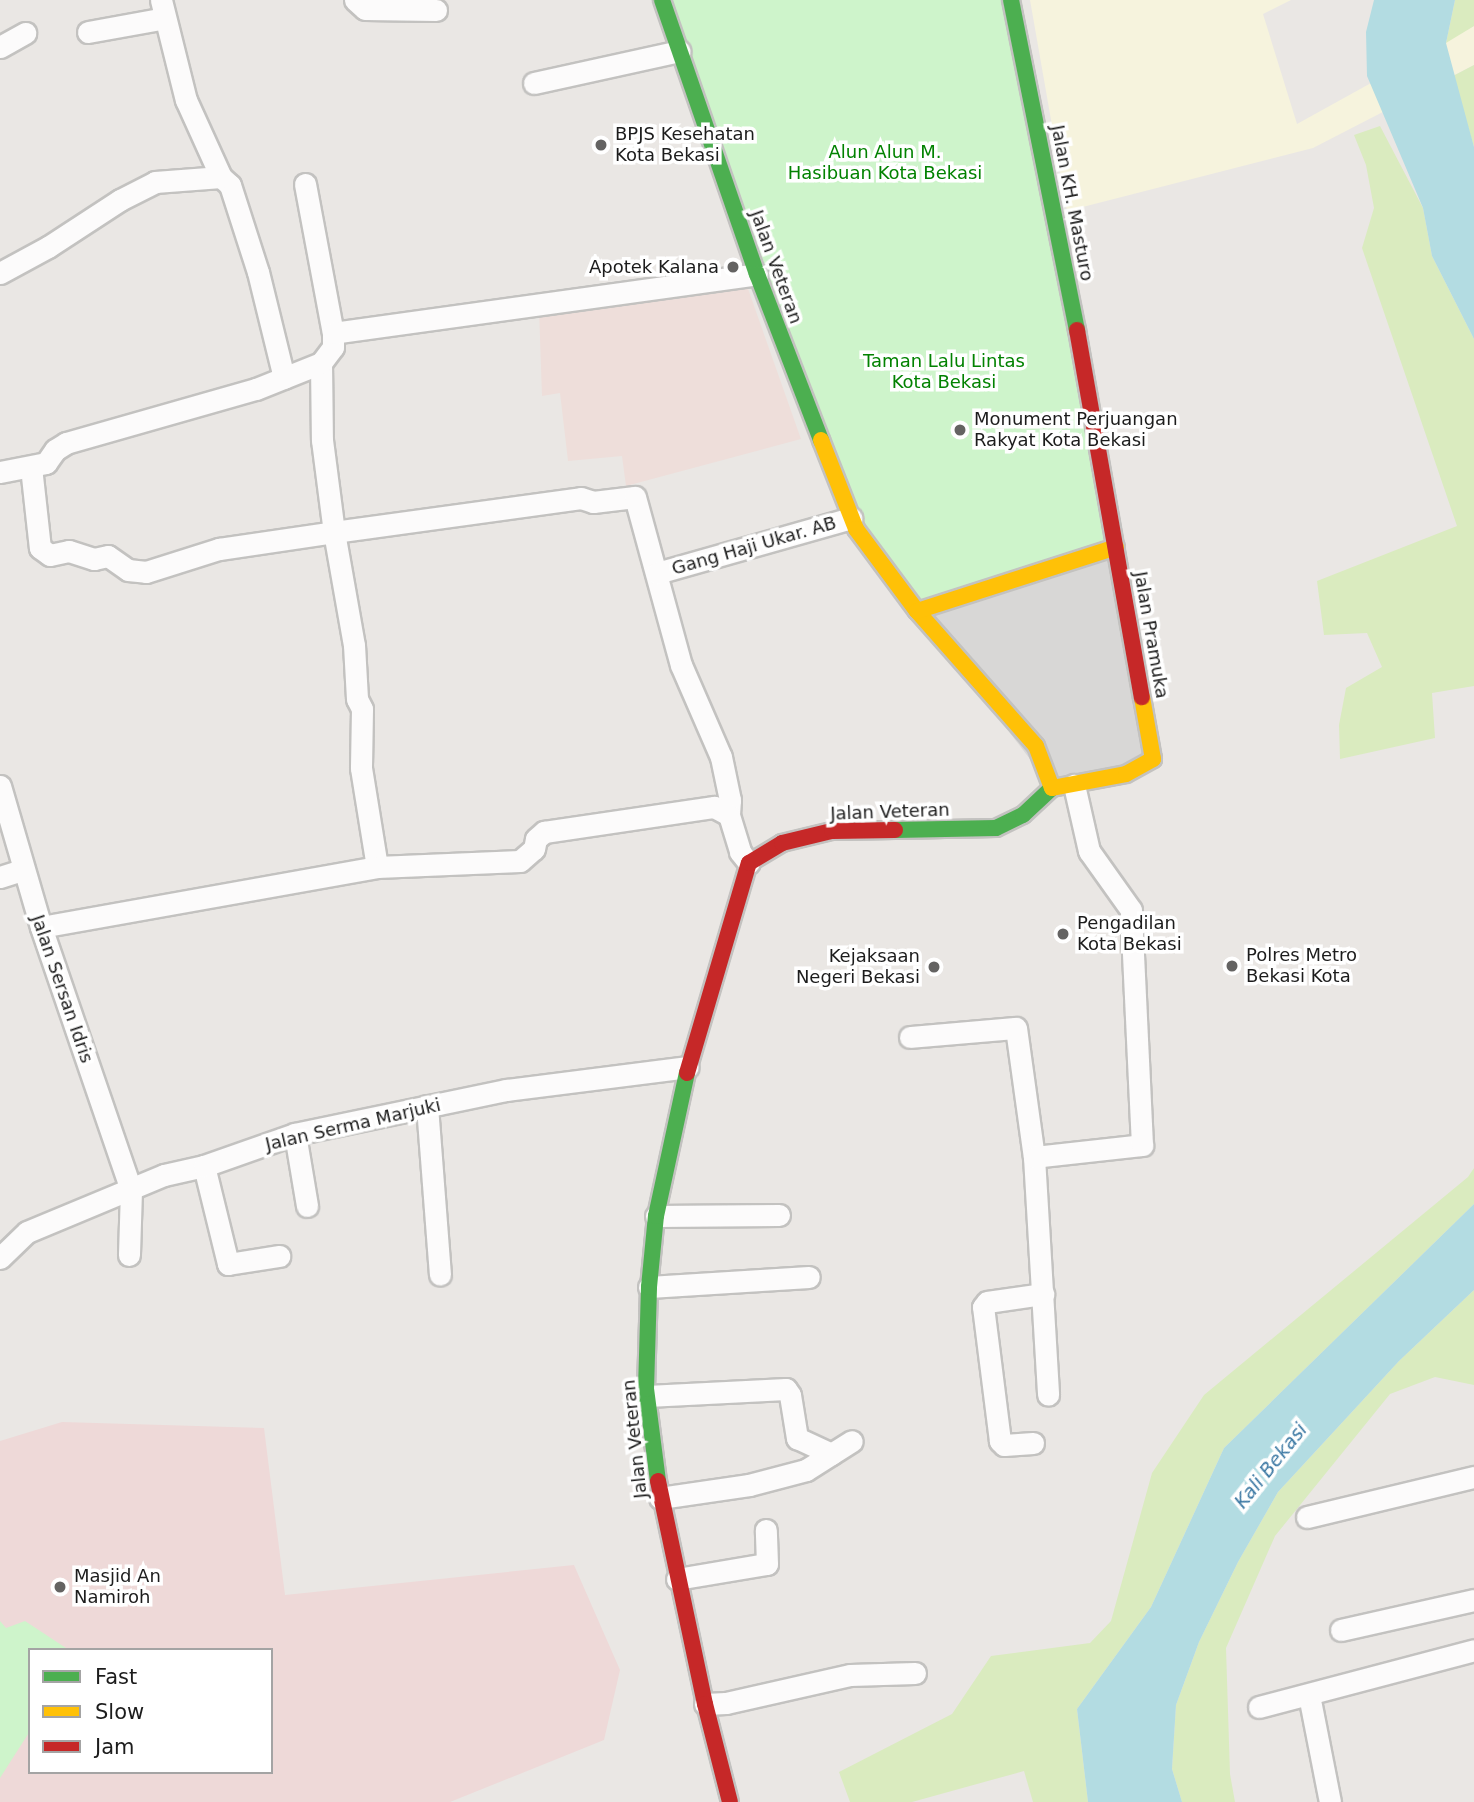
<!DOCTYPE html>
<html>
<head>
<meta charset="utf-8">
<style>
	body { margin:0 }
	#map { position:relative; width:1474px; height:1802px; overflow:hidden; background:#eae7e4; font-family:"DejaVu Sans",sans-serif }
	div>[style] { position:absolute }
	.commercial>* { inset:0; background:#eed9d8 }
	.education>* { inset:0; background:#f6f3dd }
	.religious>* { inset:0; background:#d8d7d6 }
	.military>* { inset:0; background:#eededa }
	.grass>* { inset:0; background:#daebbf }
	.park>* { inset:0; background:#cef4cb }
	.water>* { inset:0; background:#b3dce2 }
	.roads { filter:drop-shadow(2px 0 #c3c2c0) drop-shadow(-2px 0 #c3c2c0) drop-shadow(0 2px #c3c2c0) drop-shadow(0 -2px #c3c2c0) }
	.street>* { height:21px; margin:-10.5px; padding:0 10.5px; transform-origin:10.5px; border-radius:10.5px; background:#fcfbfb }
	.fast>* { height:16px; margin:-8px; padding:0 8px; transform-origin:8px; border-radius:8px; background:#4caf50 }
	.slow>* { height:16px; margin:-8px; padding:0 8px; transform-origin:8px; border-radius:8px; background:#ffc107 }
	.jam>* { height:16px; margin:-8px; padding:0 8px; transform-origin:8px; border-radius:8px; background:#c62828 }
	.dots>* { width:19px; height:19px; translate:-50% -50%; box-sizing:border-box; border:4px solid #fff; border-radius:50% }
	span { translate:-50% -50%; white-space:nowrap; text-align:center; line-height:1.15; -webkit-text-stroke:7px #fff; paint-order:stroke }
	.poi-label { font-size:18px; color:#1c1c1c }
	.left { translate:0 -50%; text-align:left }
	.right { translate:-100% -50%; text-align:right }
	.park-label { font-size:18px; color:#028201 }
	.street-label { font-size:18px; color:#1c1c1c }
	.water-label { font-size:19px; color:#3b78a3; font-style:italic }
	.legend { position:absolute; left:28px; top:1648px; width:245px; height:126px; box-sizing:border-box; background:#fff; border:2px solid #a4a4a4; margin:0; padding:9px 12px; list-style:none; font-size:21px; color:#1c1c1c }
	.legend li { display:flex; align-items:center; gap:14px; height:35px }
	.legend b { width:35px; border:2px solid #a4a4a4 }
</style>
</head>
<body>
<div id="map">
	<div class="commercial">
		<div style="clip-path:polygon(evenodd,62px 1422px,264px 1428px,285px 1595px,574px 1565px,620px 1670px,604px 1740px,450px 1802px,0 1802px,0 1441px,62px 1422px,30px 1650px,271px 1650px,271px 1772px,30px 1772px,30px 1650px)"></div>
	</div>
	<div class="education">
		<div style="clip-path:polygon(1030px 0,1291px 0,1263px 14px,1297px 124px,1474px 26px,1474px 65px,1313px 148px,1067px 211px)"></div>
	</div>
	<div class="religious">
		<div style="clip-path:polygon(1116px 547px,1153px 759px,1052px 788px,917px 611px)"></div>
	</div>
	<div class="military">
		<div style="clip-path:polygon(746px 283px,801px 439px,626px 486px,622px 456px,568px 461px,560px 393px,542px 396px,539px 309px)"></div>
	</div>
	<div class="grass">
		<div style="clip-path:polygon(1455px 0,1474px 0,1474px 26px,1446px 43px)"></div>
		<div style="clip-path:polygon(1474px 65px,1474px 147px,1453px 76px)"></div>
		<div style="clip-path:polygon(1380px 126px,1423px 208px,1432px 256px,1474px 339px,1474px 686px,1432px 693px,1435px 738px,1340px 759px,1339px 725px,1346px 688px,1382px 667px,1367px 633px,1324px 635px,1317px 581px,1457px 526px,1362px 248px,1374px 208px,1366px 165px,1354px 135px)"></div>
		<div style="clip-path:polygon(1474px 1168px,1474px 1204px,1224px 1448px,1151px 1607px,1077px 1709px,1088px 1802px,1033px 1802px,1024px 1771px,912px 1802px,850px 1802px,839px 1772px,952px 1714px,991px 1656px,1090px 1643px,1111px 1621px,1152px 1473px,1204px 1395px,1468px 1177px)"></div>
		<div style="clip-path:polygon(1474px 1290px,1474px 1385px,1435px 1377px,1390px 1394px,1275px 1536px,1226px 1648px,1230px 1774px,1235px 1802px,1182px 1802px,1172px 1769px,1176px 1705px,1199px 1642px,1238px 1562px,1278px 1492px,1399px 1361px)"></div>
	</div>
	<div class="park">
		<div style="clip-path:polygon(662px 0,1011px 0,1116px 547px,917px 611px,856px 529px)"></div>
		<div style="clip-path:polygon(0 1621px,6px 1628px,25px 1621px,69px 1650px,30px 1650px,30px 1731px,0 1778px)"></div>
	</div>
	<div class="water">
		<div style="clip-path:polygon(1374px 0,1455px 0,1446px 43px,1474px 147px,1474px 339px,1432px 256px,1423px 208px,1367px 76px,1366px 32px)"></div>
		<div style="clip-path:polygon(1474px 1204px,1474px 1290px,1399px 1361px,1278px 1492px,1238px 1562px,1199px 1642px,1176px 1705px,1172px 1769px,1182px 1802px,1088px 1802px,1077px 1709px,1151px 1607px,1224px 1448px)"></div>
	</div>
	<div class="roads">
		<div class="street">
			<div style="left:161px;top:0;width:103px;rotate:76deg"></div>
			<div style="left:186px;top:100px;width:85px;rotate:65.6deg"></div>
			<div style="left:221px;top:177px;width:12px;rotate:42deg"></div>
			<div style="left:230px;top:185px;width:91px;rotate:72.2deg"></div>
			<div style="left:258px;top:272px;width:109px;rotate:76.2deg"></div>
			<div style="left:355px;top:0;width:13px;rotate:42deg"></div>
			<div style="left:365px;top:9px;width:71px;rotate:0.8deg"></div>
			<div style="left:88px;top:32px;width:78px;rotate:-10.3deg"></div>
			<div style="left:0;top:47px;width:29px;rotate:-29deg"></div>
			<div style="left:534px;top:83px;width:149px;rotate:-12.4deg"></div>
			<div style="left:305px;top:184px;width:152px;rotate:79.4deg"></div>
			<div style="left:0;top:273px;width:55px;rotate:-28.4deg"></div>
			<div style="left:48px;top:247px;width:86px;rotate:-33.1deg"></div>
			<div style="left:120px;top:200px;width:39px;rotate:-27deg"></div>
			<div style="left:155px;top:182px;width:66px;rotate:-4.3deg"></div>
			<div style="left:321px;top:363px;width:77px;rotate:89.3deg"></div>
			<div style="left:322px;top:440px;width:93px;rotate:82.6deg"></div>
			<div style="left:334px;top:532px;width:249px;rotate:-7.8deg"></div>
			<div style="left:581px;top:498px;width:13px;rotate:18deg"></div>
			<div style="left:593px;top:502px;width:42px;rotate:-6.8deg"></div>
			<div style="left:635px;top:497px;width:174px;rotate:74.7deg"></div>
			<div style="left:681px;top:665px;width:100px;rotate:66.5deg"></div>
			<div style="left:721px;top:757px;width:44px;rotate:78.2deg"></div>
			<div style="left:730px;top:800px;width:15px;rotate:94deg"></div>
			<div style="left:31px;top:467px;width:81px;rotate:83.7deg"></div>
			<div style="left:40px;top:548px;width:12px;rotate:35deg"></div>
			<div style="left:50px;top:555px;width:19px;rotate:-12deg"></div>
			<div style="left:69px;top:551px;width:26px;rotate:18deg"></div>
			<div style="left:94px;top:559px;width:14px;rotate:-12deg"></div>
			<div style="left:108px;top:556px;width:24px;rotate:35deg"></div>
			<div style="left:128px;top:570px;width:18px;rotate:6deg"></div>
			<div style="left:146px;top:572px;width:77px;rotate:-17.5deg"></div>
			<div style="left:219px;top:549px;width:116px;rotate:-8.4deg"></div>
			<div style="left:334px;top:532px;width:115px;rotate:80deg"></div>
			<div style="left:354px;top:645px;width:54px;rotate:86.8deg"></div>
			<div style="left:357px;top:699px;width:11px;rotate:63deg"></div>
			<div style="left:362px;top:709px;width:59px;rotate:91deg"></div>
			<div style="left:361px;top:768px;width:100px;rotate:80.8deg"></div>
			<div style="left:0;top:472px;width:47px;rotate:-11.1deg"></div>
			<div style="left:46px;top:463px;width:16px;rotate:-55deg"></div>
			<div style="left:55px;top:450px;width:13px;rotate:-32deg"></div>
			<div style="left:66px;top:443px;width:198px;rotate:-15.9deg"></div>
			<div style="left:256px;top:389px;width:70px;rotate:-21.8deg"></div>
			<div style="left:321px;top:363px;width:20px;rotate:-53deg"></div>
			<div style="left:333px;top:347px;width:14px;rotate:-90deg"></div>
			<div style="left:333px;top:333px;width:428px;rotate:-7.9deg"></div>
			<div style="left:657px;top:573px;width:202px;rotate:-15.8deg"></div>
			<div style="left:0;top:786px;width:147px;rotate:73.8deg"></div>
			<div style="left:41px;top:927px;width:278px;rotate:71.1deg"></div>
			<div style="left:131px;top:1190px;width:65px;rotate:91.8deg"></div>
			<div style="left:0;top:877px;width:23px;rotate:-18deg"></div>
			<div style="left:41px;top:927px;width:341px;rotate:-10.1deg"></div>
			<div style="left:377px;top:867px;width:143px;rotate:-2.4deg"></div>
			<div style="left:520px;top:861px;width:18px;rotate:-41deg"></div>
			<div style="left:534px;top:849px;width:10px;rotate:-79deg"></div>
			<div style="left:536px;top:839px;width:11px;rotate:-41deg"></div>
			<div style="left:544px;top:832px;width:172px;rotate:-8.4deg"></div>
			<div style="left:714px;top:807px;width:17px;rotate:28deg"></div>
			<div style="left:729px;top:815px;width:39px;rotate:73deg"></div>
			<div style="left:740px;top:852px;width:14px;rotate:51deg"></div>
			<div style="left:910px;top:1037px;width:106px;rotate:-4.9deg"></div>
			<div style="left:1016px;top:1028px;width:130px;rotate:82.1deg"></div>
			<div style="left:1034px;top:1157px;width:238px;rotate:86.6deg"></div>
			<div style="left:427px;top:1106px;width:169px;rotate:85.6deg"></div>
			<div style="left:295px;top:1134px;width:73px;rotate:80.5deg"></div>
			<div style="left:1034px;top:1157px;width:109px;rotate:-6.3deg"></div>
			<div style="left:1142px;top:1145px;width:235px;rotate:-92.7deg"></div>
			<div style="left:1131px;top:910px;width:72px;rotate:-125.4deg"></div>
			<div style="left:1089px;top:851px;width:68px;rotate:-102.8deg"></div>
			<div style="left:204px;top:1166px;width:101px;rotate:76.2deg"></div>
			<div style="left:228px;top:1264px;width:52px;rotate:-8.9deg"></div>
			<div style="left:656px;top:1216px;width:123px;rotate:-0.5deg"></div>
			<div style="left:0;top:1258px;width:37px;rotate:-44deg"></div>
			<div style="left:27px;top:1232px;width:148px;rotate:-22.6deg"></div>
			<div style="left:164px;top:1175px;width:41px;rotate:-12.7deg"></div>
			<div style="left:204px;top:1166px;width:96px;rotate:-19.4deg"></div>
			<div style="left:295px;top:1134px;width:216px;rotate:-11.8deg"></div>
			<div style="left:506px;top:1090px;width:183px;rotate:-7.2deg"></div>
			<div style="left:649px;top:1287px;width:160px;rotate:-3.6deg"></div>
			<div style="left:647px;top:1396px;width:139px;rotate:-2.9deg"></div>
			<div style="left:786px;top:1389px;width:7px;rotate:56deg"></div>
			<div style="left:790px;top:1395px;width:44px;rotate:80.8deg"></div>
			<div style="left:797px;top:1438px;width:38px;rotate:25deg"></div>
			<div style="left:1033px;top:1443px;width:29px;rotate:176deg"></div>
			<div style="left:1004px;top:1445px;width:6px;rotate:-135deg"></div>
			<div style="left:1000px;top:1441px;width:135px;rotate:-97.2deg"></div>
			<div style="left:983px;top:1307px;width:6px;rotate:-51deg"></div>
			<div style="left:987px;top:1302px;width:57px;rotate:-8.1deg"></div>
			<div style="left:660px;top:1498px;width:90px;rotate:-8.3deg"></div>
			<div style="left:749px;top:1485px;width:59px;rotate:-14.7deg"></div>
			<div style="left:806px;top:1470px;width:54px;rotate:-32.2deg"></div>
			<div style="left:1307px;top:1517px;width:172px;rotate:-13.5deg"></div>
			<div style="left:677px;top:1579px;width:91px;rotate:-9.5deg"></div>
			<div style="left:767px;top:1564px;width:34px;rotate:-92deg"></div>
			<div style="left:1341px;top:1630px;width:136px;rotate:-12.7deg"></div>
			<div style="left:1309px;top:1695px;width:109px;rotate:78.9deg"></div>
			<div style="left:705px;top:1704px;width:21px;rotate:-3deg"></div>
			<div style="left:726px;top:1703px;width:127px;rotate:-12.7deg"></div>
			<div style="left:850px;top:1675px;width:65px;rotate:-1.8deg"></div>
			<div style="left:1259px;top:1707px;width:222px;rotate:-14.8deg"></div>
		</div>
		<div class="fast">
			<div style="left:662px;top:0;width:290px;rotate:70.9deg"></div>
			<div style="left:757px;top:274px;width:178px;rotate:68.9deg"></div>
			<div style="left:1011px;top:0;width:337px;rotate:78.7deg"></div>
			<div style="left:895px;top:830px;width:101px;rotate:-1.1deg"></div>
			<div style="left:996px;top:828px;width:30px;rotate:-26deg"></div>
			<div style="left:1023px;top:815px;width:40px;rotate:-43deg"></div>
			<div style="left:658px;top:1481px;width:93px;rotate:-97.4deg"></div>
			<div style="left:646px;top:1389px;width:102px;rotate:-88.3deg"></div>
			<div style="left:649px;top:1287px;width:71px;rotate:-84.4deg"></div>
			<div style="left:656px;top:1216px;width:146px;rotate:-77.8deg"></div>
		</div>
		<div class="slow">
			<div style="left:821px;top:440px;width:96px;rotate:68.5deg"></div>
			<div style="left:856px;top:529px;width:102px;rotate:53.4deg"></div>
			<div style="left:917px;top:611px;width:180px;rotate:48.6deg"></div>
			<div style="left:1036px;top:746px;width:45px;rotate:69.1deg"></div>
			<div style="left:917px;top:611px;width:209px;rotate:-17.8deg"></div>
			<div style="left:1052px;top:788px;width:75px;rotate:-10.7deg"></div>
			<div style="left:1126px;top:774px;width:31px;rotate:-29deg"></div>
			<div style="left:1153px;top:759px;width:63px;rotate:-100.1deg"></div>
		</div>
		<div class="jam">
			<div style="left:1077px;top:330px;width:373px;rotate:80deg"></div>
			<div style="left:687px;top:1073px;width:219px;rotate:-73.6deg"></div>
			<div style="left:749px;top:863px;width:39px;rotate:-31deg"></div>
			<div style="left:782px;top:843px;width:51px;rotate:-13.5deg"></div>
			<div style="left:832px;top:831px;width:63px;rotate:-0.9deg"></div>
			<div style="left:658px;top:1481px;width:228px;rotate:78.1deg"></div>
			<div style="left:705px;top:1704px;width:101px;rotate:75.7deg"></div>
		</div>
	</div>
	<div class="dots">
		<div style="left:601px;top:145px;background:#646362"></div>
		<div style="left:733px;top:267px;background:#646362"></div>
		<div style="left:960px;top:430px;background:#646362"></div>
		<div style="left:1063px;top:934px;background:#646362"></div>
		<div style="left:1232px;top:966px;background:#646362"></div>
		<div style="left:934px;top:967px;background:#646362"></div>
		<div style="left:60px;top:1587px;background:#646362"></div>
	</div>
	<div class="poi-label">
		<span class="left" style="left:615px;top:145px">BPJS Kesehatan<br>Kota Bekasi</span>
		<span class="right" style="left:719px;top:267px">Apotek Kalana</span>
		<span class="left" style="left:974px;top:430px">Monument Perjuangan<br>Rakyat Kota Bekasi</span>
		<span class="left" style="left:1077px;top:934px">Pengadilan<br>Kota Bekasi</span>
		<span class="left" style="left:1246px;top:966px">Polres Metro<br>Bekasi Kota</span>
		<span class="right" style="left:920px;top:967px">Kejaksaan<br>Negeri Bekasi</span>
		<span class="left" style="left:74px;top:1587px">Masjid An<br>Namiroh</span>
	</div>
	<div class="park-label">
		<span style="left:885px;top:163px">Alun Alun M.<br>Hasibuan Kota Bekasi</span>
		<span style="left:944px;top:372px">Taman Lalu Lintas<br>Kota Bekasi</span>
	</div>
	<div class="street-label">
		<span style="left:1072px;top:203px;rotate:79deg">Jalan KH. Masturo</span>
		<span style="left:776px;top:267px;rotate:70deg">Jalan Veteran</span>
		<span style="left:754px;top:546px;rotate:-16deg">Gang Haji Ukar. AB</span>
		<span style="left:1151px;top:635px;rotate:80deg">Jalan Pramuka</span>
		<span style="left:890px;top:812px;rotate:-2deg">Jalan Veteran</span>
		<span style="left:62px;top:989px;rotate:71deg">Jalan Sersan Idris</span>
		<span style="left:353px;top:1125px;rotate:-13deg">Jalan Serma Marjuki</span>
		<span style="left:635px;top:1439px;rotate:-96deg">Jalan Veteran</span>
	</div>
	<div class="water-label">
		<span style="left:1271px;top:1466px;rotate:-51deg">Kali Bekasi</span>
	</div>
	<ul class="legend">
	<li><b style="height:9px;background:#4caf50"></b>Fast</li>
	<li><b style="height:9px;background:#ffc107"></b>Slow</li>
	<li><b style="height:9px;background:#c62828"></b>Jam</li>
	</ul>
</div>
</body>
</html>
